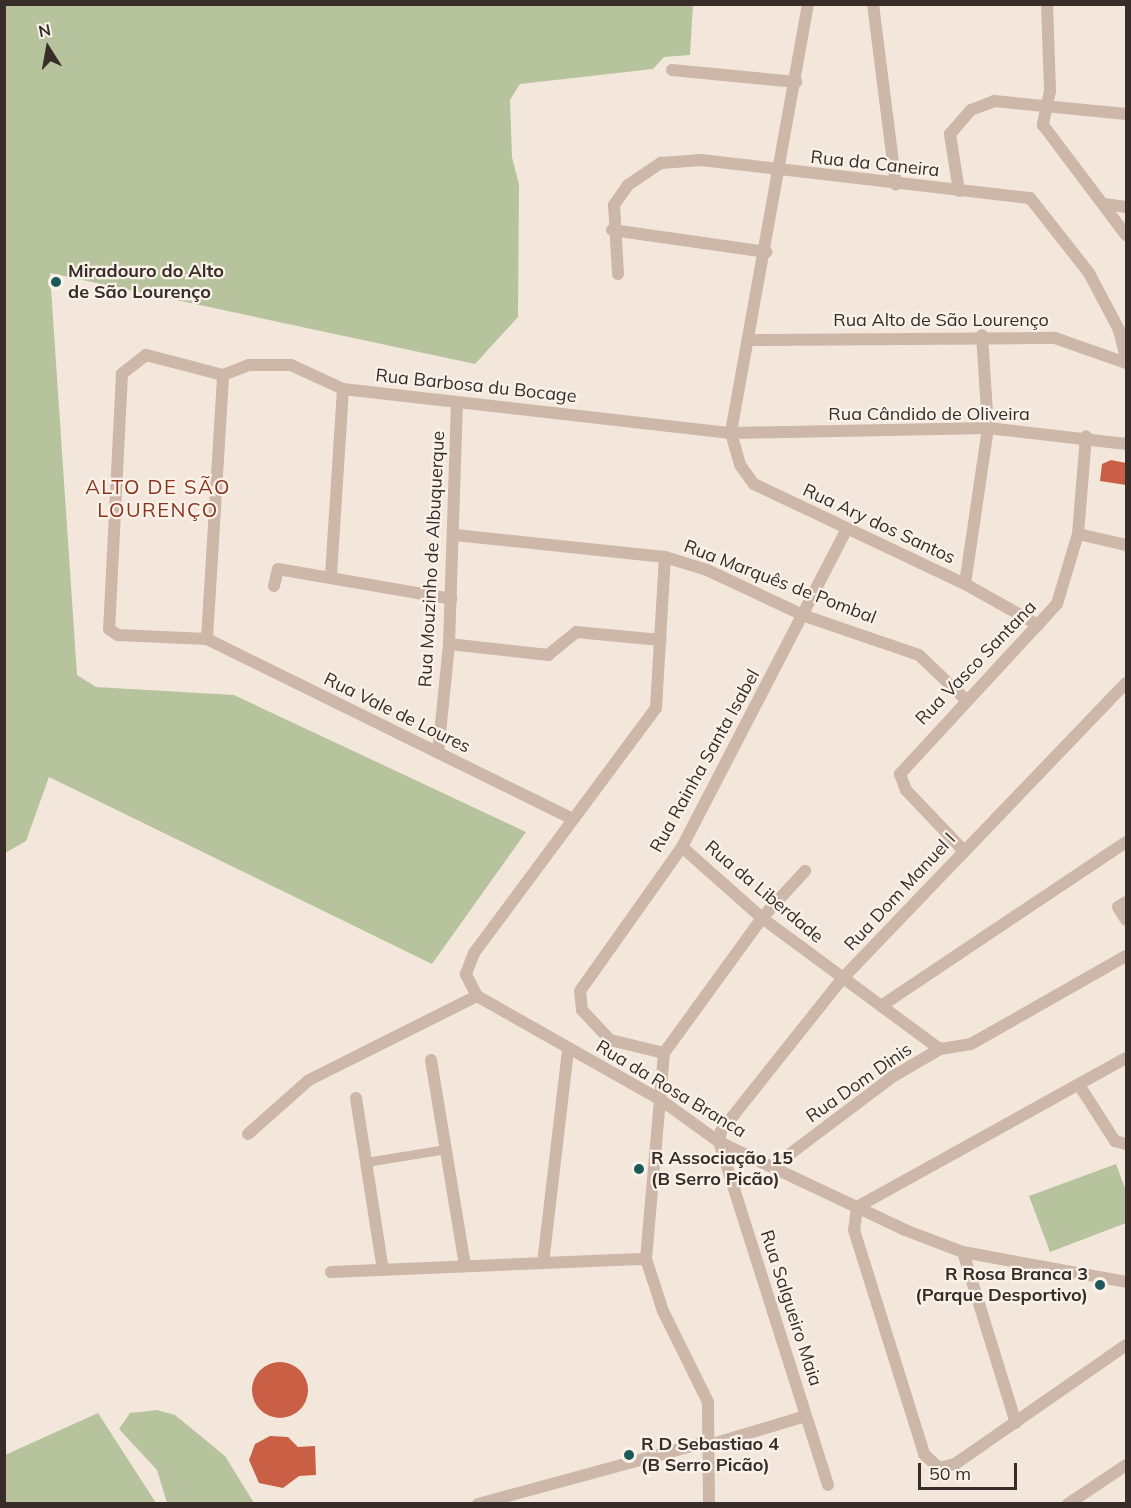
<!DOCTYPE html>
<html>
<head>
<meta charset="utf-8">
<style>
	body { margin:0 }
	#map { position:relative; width:1131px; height:1508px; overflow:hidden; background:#f3e7dc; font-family:Mulish,sans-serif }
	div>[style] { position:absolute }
	.green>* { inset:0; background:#b7c39c }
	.building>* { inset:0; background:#c95f44 }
	.round { border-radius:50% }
	.pedestrian>* { height:9px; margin:-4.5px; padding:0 4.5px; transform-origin:4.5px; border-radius:4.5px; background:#ccb7a8 }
	.minor>* { height:12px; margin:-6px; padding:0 6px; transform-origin:6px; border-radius:6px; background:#ccb7a8 }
	.dots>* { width:16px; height:16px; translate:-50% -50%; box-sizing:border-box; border:3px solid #faf2e9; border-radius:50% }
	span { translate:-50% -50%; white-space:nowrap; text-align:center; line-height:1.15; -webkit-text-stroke:4.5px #faf2e9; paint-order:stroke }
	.street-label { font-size:18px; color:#382d28 }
	.poi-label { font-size:18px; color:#382d28; font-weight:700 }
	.left { translate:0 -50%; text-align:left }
	.right { translate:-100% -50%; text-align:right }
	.neighbourhood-label { font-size:20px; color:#8a341f; letter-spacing:1.5px }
	.frame { position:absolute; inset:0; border:6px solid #382d28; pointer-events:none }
	.north { position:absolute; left:18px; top:18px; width:60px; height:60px; -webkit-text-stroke:4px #faf2e9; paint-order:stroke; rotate:349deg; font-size:16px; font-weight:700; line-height:24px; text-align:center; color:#382d28 }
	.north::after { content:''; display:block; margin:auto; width:21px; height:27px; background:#382d28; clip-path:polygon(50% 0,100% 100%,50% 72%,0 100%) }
	.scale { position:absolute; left:918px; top:1463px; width:99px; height:27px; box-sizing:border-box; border:3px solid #382d28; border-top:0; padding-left:8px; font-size:18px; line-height:21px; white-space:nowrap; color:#382d28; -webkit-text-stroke:4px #faf2e9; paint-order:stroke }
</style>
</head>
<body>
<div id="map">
	<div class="green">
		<div style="clip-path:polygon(5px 4px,693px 5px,690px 55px,664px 57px,653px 69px,520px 84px,510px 100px,512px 157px,519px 185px,518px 317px,475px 364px,50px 273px,77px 675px,96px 687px,234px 695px,526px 832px,432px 964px,49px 777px,26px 841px,5px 853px)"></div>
		<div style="clip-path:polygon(1116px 1164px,1126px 1191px,1126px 1223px,1050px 1252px,1029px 1196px)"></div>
		<div style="clip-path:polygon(157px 1410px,175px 1415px,225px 1456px,254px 1503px,167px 1503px,157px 1470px,119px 1429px,130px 1413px)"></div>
		<div style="clip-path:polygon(98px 1413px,156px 1503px,5px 1503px,5px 1455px)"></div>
	</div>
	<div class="building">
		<div style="clip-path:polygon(1111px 460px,1126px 463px,1126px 485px,1100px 481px,1102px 464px)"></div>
		<div class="round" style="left:252px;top:1362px;width:56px;height:56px"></div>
		<div style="clip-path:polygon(270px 1436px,288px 1437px,298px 1447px,315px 1446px,316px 1475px,299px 1476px,283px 1488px,259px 1483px,249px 1460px,255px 1444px)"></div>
	</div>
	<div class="pedestrian">
		<div style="left:366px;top:1162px;width:81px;rotate:-9.2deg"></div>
	</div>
	<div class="minor">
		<div style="left:808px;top:4px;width:436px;rotate:100.2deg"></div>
		<div style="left:731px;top:433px;width:33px;rotate:74deg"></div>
		<div style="left:740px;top:465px;width:24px;rotate:54deg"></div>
		<div style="left:754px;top:484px;width:233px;rotate:25.4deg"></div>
		<div style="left:965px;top:584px;width:84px;rotate:29.3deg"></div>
		<div style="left:873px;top:4px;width:182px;rotate:82.8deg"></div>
		<div style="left:1047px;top:4px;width:87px;rotate:88deg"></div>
		<div style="left:1050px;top:91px;width:35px;rotate:102deg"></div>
		<div style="left:1043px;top:125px;width:138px;rotate:53deg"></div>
		<div style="left:672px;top:70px;width:125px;rotate:5.5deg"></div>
		<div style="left:959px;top:191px;width:58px;rotate:-99deg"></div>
		<div style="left:950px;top:134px;width:32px;rotate:-49deg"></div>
		<div style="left:971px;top:110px;width:25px;rotate:-21deg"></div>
		<div style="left:994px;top:101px;width:133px;rotate:5.6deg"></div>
		<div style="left:1104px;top:204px;width:22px;rotate:8deg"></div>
		<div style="left:612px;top:230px;width:156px;rotate:8.1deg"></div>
		<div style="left:618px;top:274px;width:69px;rotate:-93.3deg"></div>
		<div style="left:614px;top:205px;width:24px;rotate:-55deg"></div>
		<div style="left:628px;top:185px;width:40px;rotate:-34deg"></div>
		<div style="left:661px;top:163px;width:40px;rotate:-4.3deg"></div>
		<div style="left:701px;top:160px;width:331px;rotate:6.6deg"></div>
		<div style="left:1030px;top:198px;width:95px;rotate:51.8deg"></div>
		<div style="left:1089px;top:273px;width:64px;rotate:62.2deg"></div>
		<div style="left:1119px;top:330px;width:30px;rotate:76deg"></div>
		<div style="left:750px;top:340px;width:305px;rotate:-0.4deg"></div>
		<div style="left:1055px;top:338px;width:75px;rotate:19.4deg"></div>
		<div style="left:223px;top:375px;width:28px;rotate:-21deg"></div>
		<div style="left:249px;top:365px;width:42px"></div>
		<div style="left:291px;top:365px;width:57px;rotate:24.8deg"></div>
		<div style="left:343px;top:389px;width:390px;rotate:6.5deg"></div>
		<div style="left:731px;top:433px;width:257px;rotate:-1.1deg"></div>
		<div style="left:988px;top:428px;width:139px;rotate:6.6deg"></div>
		<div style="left:223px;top:375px;width:80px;rotate:-165.4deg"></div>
		<div style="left:146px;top:355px;width:31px;rotate:142deg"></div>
		<div style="left:122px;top:374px;width:255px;rotate:92.9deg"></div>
		<div style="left:109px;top:629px;width:11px;rotate:34deg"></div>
		<div style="left:118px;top:635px;width:89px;rotate:2.6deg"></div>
		<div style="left:207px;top:639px;width:406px;rotate:26.2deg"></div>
		<div style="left:1078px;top:534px;width:49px;rotate:12.9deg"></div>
		<div style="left:455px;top:535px;width:211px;rotate:6deg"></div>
		<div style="left:665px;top:557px;width:44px;rotate:17.2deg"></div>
		<div style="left:707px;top:570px;width:108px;rotate:25.1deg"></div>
		<div style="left:805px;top:616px;width:120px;rotate:18.9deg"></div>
		<div style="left:919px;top:655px;width:64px;rotate:43.7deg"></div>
		<div style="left:331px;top:575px;width:186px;rotate:-86.3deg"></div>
		<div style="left:965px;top:584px;width:158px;rotate:-81.6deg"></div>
		<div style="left:988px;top:428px;width:93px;rotate:-93.7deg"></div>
		<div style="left:274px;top:586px;width:17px;rotate:-77deg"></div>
		<div style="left:278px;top:569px;width:176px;rotate:9.8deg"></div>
		<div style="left:207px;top:639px;width:264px;rotate:-86.5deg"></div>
		<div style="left:449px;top:644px;width:100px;rotate:6.3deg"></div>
		<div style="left:548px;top:655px;width:36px;rotate:-39deg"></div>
		<div style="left:576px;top:632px;width:85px;rotate:5.4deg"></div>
		<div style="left:438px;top:753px;width:110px;rotate:-84.2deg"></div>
		<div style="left:449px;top:644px;width:242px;rotate:-88.1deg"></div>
		<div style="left:682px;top:847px;width:107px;rotate:41.6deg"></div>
		<div style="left:762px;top:918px;width:221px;rotate:36.4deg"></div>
		<div style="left:964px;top:851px;width:84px;rotate:-133.6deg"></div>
		<div style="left:906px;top:790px;width:17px;rotate:-111deg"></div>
		<div style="left:900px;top:774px;width:231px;rotate:-47.3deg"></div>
		<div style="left:1057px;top:604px;width:73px;rotate:-73.3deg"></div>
		<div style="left:1078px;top:534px;width:98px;rotate:-85.3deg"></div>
		<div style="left:1126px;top:902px;width:9px;rotate:148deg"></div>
		<div style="left:1118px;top:907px;width:15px;rotate:58deg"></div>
		<div style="left:477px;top:996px;width:211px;rotate:29.5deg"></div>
		<div style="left:661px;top:1100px;width:72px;rotate:35.9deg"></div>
		<div style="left:719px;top:1142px;width:206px;rotate:25.3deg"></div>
		<div style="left:905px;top:1230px;width:62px;rotate:20.8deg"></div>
		<div style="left:963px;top:1252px;width:166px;rotate:10.4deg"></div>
		<div style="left:477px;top:996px;width:25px;rotate:-117deg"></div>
		<div style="left:466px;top:974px;width:22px;rotate:-69deg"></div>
		<div style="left:474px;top:953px;width:305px;rotate:-53.4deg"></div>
		<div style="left:656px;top:708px;width:151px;rotate:-86.6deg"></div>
		<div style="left:881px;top:1006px;width:295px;rotate:-33.8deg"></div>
		<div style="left:664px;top:1053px;width:56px;rotate:-166.5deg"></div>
		<div style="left:610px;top:1040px;width:41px;rotate:-133deg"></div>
		<div style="left:582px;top:1010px;width:19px;rotate:-96deg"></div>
		<div style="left:580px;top:991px;width:176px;rotate:-54.7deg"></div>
		<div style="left:682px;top:847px;width:357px;rotate:-62.6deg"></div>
		<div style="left:1126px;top:1058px;width:308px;rotate:151deg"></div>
		<div style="left:857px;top:1207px;width:23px;rotate:97deg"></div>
		<div style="left:854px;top:1230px;width:235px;rotate:72.6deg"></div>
		<div style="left:924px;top:1454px;width:21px;rotate:43deg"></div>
		<div style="left:939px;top:1468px;width:16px;rotate:-14deg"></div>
		<div style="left:955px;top:1464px;width:208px;rotate:-34.8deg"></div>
		<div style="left:431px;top:1060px;width:209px;rotate:80.6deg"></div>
		<div style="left:1079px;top:1085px;width:67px;rotate:57.3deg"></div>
		<div style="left:1115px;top:1141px;width:11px;rotate:15deg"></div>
		<div style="left:356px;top:1098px;width:174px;rotate:81.1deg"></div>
		<div style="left:248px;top:1134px;width:81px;rotate:-41.5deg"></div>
		<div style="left:309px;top:1080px;width:188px;rotate:-26.6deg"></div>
		<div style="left:774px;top:1166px;width:148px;rotate:-37deg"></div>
		<div style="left:892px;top:1077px;width:56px;rotate:-30.3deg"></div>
		<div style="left:940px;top:1049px;width:31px;rotate:-9deg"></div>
		<div style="left:971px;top:1044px;width:178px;rotate:-29.6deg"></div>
		<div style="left:963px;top:1252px;width:179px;rotate:72.8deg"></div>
		<div style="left:543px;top:1263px;width:214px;rotate:-83.3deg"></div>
		<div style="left:331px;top:1272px;width:315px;rotate:-2.4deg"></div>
		<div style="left:706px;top:1446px;width:104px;rotate:-16.7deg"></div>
		<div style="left:828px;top:1485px;width:360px;rotate:-107.6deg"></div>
		<div style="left:719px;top:1142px;width:11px;rotate:-80deg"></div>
		<div style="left:721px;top:1131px;width:194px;rotate:-51.5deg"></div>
		<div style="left:842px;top:979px;width:410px;rotate:-46.2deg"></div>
		<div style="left:478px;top:1504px;width:236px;rotate:-15.2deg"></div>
		<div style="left:709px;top:1504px;width:102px;rotate:-90.6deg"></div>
		<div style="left:708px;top:1402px;width:102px;rotate:-116.3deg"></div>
		<div style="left:663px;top:1311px;width:55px;rotate:-108.1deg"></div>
		<div style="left:646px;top:1259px;width:207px;rotate:-85deg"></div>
		<div style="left:664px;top:1053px;width:167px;rotate:-54deg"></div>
		<div style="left:762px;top:918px;width:64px;rotate:-47.5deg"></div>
		<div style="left:1068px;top:1504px;width:70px;rotate:-33.9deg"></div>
	</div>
	<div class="dots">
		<div style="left:56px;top:282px;background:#1c595b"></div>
		<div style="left:639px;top:1169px;background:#1c595b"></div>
		<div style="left:1100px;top:1285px;background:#1c595b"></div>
		<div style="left:629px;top:1455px;background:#1c595b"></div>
	</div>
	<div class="street-label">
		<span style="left:875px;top:164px;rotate:6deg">Rua da Caneira</span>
		<span style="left:941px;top:320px">Rua Alto de São Lourenço</span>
		<span style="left:476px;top:386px;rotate:6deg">Rua Barbosa du Bocage</span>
		<span style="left:929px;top:414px">Rua Cândido de Oliveira</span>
		<span style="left:879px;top:524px;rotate:25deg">Rua Ary dos Santos</span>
		<span style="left:432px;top:559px;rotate:-87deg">Rua Mouzinho de Albuquerque</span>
		<span style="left:780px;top:582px;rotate:21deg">Rua Marquês de Pombal</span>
		<span style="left:976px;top:663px;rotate:-46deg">Rua Vasco Santana</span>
		<span style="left:397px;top:713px;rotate:26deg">Rua Vale de Loures</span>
		<span style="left:705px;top:761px;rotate:-61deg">Rua Rainha Santa Isabel</span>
		<span style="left:764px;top:892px;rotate:40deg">Rua da Liberdade</span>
		<span style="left:900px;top:892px;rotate:-47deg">Rua Dom Manuel I</span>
		<span style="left:859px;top:1083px;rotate:-35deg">Rua Dom Dinis</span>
		<span style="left:671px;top:1089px;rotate:31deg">Rua da Rosa Branca</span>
		<span style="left:791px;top:1308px;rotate:72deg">Rua Salgueiro Maia</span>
	</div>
	<div class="poi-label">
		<span class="left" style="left:68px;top:282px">Miradouro do Alto<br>de São Lourenço</span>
		<span class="left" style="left:651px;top:1169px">R Associação 15<br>(B Serro Picão)</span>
		<span class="right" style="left:1088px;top:1285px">R Rosa Branca 3<br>(Parque Desportivo)</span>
		<span class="left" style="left:641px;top:1455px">R D Sebastiao 4<br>(B Serro Picão)</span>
	</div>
	<div class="neighbourhood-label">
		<span style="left:158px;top:498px">ALTO DE SÃO<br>LOURENÇO</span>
	</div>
	<div class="frame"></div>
	<div class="north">N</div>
	<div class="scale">50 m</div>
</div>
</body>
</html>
